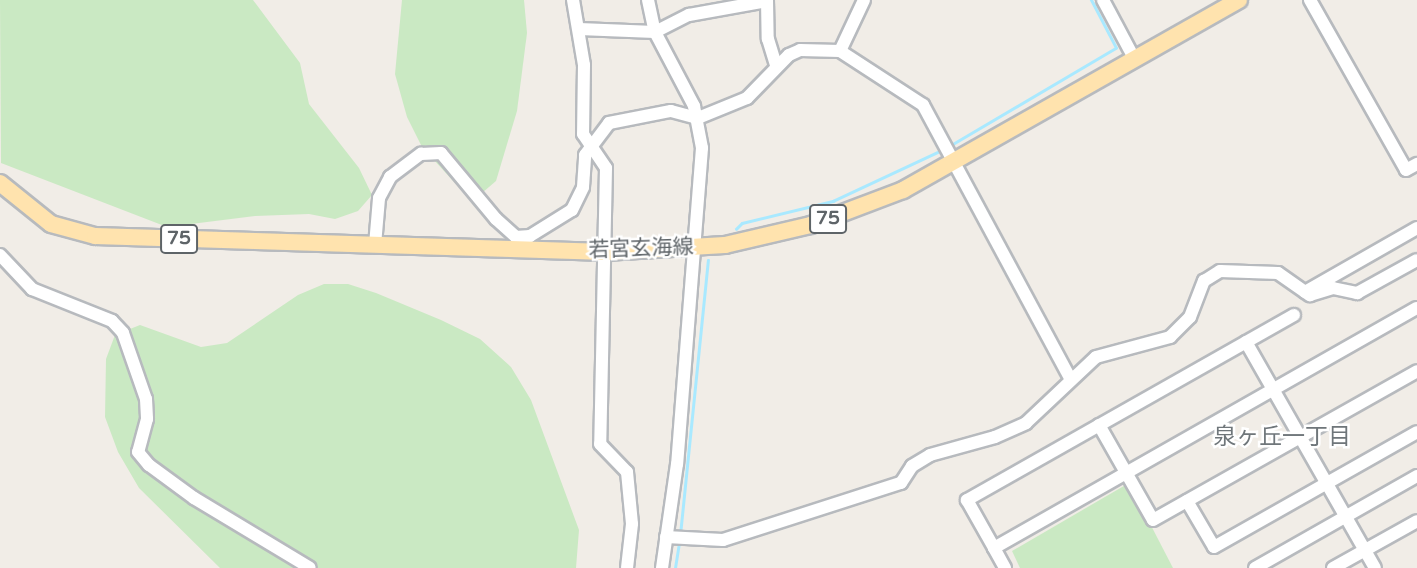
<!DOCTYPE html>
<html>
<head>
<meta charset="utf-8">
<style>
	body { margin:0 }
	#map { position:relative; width:1417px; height:568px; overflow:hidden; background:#f1ede7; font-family:"Varela Round","Noto Sans JP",sans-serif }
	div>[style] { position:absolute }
	.green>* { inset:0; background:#cae9c3 }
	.stream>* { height:2.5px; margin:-1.25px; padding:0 1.25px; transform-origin:1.25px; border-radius:1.25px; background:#a9e9ff }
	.roads { filter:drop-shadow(2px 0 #b7babe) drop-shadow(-2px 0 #b7babe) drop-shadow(0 2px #b7babe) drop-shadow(0 -2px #b7babe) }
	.minor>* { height:12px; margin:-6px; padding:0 6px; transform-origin:6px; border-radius:6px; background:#fff }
	.major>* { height:16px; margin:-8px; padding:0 8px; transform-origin:8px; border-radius:8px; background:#ffe3ae }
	span { translate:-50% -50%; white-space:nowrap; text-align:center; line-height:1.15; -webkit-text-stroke:5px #fff; paint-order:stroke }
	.shield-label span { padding:2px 5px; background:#fff; border:2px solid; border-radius:5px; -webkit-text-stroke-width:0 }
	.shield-label { font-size:19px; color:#5e6468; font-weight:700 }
	.street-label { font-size:21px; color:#5e6468 }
	.neighbourhood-label { font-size:23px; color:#6f767a }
</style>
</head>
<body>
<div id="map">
	<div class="green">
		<div style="clip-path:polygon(0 0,253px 0,300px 63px,309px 104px,359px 168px,372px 195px,358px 211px,335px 219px,309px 214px,255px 216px,167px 227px,1px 163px)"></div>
		<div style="clip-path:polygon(402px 0,524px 0,527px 33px,517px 111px,496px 181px,482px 193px,472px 194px,455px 183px,422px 147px,407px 117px,395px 74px)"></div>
		<div style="clip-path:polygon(324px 284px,348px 284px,376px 293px,441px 320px,480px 339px,511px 367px,531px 400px,579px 530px,576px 568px,220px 568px,139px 488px,118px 452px,105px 417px,106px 359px,115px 335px,140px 325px,201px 347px,227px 343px,298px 295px)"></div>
		<div style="clip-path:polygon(1129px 483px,1173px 568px,1020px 568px,1012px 551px)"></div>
	</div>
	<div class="stream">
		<div style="left:951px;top:145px;width:191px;rotate:-30.5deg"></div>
		<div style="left:1116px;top:48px;width:54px;rotate:-117.5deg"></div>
		<div style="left:736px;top:229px;width:8px;rotate:-45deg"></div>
		<div style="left:742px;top:223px;width:94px;rotate:-13.6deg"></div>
		<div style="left:833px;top:201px;width:120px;rotate:-25.1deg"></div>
		<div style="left:680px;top:535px;width:276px;rotate:-84.2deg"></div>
		<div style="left:675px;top:568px;width:26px;rotate:-81deg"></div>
	</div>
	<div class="roads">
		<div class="minor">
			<div style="left:573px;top:0;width:66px;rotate:80.4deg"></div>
			<div style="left:584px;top:65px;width:69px;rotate:90.8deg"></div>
			<div style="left:583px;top:134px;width:41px;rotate:55.9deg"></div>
			<div style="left:606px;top:168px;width:276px;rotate:91.2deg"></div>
			<div style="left:600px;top:444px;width:39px;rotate:46deg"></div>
			<div style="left:627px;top:472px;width:52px;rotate:84.5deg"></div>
			<div style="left:632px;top:524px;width:44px;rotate:96.5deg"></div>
			<div style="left:648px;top:0;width:33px;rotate:78deg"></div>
			<div style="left:655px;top:32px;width:84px;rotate:62.2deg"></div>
			<div style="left:694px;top:106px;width:43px;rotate:79.2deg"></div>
			<div style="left:702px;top:148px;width:317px;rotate:94.5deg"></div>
			<div style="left:677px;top:464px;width:105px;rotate:98.2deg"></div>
			<div style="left:767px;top:0;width:39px;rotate:89deg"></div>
			<div style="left:768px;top:39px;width:27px;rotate:73deg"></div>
			<div style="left:1103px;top:0;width:68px;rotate:61.9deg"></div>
			<div style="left:1310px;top:0;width:195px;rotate:60.5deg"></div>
			<div style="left:1406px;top:170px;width:13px;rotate:-29deg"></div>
			<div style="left:579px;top:29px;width:76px;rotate:2.3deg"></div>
			<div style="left:655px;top:32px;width:38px;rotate:-27deg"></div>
			<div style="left:689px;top:15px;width:79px;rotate:-10.2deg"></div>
			<div style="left:840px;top:51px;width:56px;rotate:-64.8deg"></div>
			<div style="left:375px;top:245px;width:47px;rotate:-85.1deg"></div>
			<div style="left:379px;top:198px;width:24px;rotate:-62deg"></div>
			<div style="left:390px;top:177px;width:39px;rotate:-37deg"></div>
			<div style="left:421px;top:154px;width:20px;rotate:-3deg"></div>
			<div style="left:441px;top:153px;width:86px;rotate:50.2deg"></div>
			<div style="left:496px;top:219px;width:27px;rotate:42deg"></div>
			<div style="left:516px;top:237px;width:14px;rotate:-4deg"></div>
			<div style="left:530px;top:236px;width:49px;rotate:-31.8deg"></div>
			<div style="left:572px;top:210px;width:25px;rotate:-64deg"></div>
			<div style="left:583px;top:187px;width:32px;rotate:-86deg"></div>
			<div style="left:585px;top:155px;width:40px;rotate:-53deg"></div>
			<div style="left:609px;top:123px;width:63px;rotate:-11deg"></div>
			<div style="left:671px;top:111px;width:28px;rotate:15deg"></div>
			<div style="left:698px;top:118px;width:53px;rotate:-22.2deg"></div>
			<div style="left:747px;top:98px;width:60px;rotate:-45.7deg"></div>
			<div style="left:789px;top:55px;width:12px;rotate:-24deg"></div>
			<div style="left:800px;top:50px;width:40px;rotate:1.4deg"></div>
			<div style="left:840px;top:51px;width:99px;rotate:33deg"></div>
			<div style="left:923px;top:105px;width:310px;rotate:61.7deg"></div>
			<div style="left:0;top:255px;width:47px;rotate:46.7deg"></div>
			<div style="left:32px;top:289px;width:86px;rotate:21.8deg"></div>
			<div style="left:112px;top:321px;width:16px;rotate:47deg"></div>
			<div style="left:123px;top:333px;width:70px;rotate:70.8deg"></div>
			<div style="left:146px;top:399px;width:20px;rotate:87deg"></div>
			<div style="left:147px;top:419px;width:34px;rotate:105deg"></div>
			<div style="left:138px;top:452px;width:17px;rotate:50deg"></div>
			<div style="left:149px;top:465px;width:56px;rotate:36.3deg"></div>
			<div style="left:194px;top:498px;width:135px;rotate:31.1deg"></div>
			<div style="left:1305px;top:292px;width:129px;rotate:-29.7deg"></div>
			<div style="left:1294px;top:315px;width:376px;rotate:150.5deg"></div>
			<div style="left:967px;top:500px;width:55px;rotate:60.6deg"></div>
			<div style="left:994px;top:548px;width:486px;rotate:-29.6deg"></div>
			<div style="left:1246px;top:342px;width:260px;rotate:60.3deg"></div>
			<div style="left:1099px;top:425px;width:109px;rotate:60.4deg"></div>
			<div style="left:1153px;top:520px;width:303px;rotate:-29.4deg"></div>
			<div style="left:1187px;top:501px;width:53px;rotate:59.6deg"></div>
			<div style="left:1214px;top:547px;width:233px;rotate:-29.5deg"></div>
			<div style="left:666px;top:537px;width:57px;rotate:3deg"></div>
			<div style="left:723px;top:540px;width:187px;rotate:-17.8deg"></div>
			<div style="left:901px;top:483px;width:20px;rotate:-57deg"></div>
			<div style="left:912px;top:466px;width:21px;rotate:-31deg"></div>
			<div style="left:930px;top:455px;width:67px;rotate:-15.5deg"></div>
			<div style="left:995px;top:437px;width:34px;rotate:-24deg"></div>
			<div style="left:1026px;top:423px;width:96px;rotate:-43.3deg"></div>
			<div style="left:1096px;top:357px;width:77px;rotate:-15.1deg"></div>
			<div style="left:1170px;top:337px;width:28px;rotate:-45deg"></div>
			<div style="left:1190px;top:317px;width:39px;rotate:-69deg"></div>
			<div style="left:1204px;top:281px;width:19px;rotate:-32deg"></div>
			<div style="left:1220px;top:271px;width:58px;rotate:2deg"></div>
			<div style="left:1278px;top:273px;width:39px;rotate:35deg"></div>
			<div style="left:1310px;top:295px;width:24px;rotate:-17deg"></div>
			<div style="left:1333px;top:288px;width:25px;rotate:12deg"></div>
			<div style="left:1357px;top:293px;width:68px;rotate:-28.8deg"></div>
			<div style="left:994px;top:548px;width:23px;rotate:61deg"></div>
			<div style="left:1255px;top:568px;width:186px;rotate:-29.6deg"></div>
			<div style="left:1333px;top:568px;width:96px;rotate:-29.2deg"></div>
		</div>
		<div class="major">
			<div style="left:0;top:183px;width:65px;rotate:38.8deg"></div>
			<div style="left:51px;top:224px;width:46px;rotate:15.3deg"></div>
			<div style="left:95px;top:236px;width:510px;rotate:1.8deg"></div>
			<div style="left:605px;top:252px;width:120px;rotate:-3.3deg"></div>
			<div style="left:725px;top:245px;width:88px;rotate:-13.1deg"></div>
			<div style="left:811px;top:225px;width:98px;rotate:-20.8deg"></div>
			<div style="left:903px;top:190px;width:386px;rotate:-29.5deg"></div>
		</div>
	</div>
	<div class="shield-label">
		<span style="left:828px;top:219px">75</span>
		<span style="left:179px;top:239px">75</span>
	</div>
	<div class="street-label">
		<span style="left:641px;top:249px;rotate:-2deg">若宮玄海線</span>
	</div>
	<div class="neighbourhood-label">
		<span style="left:1282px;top:437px">泉ヶ丘一丁目</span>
	</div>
</div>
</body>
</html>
